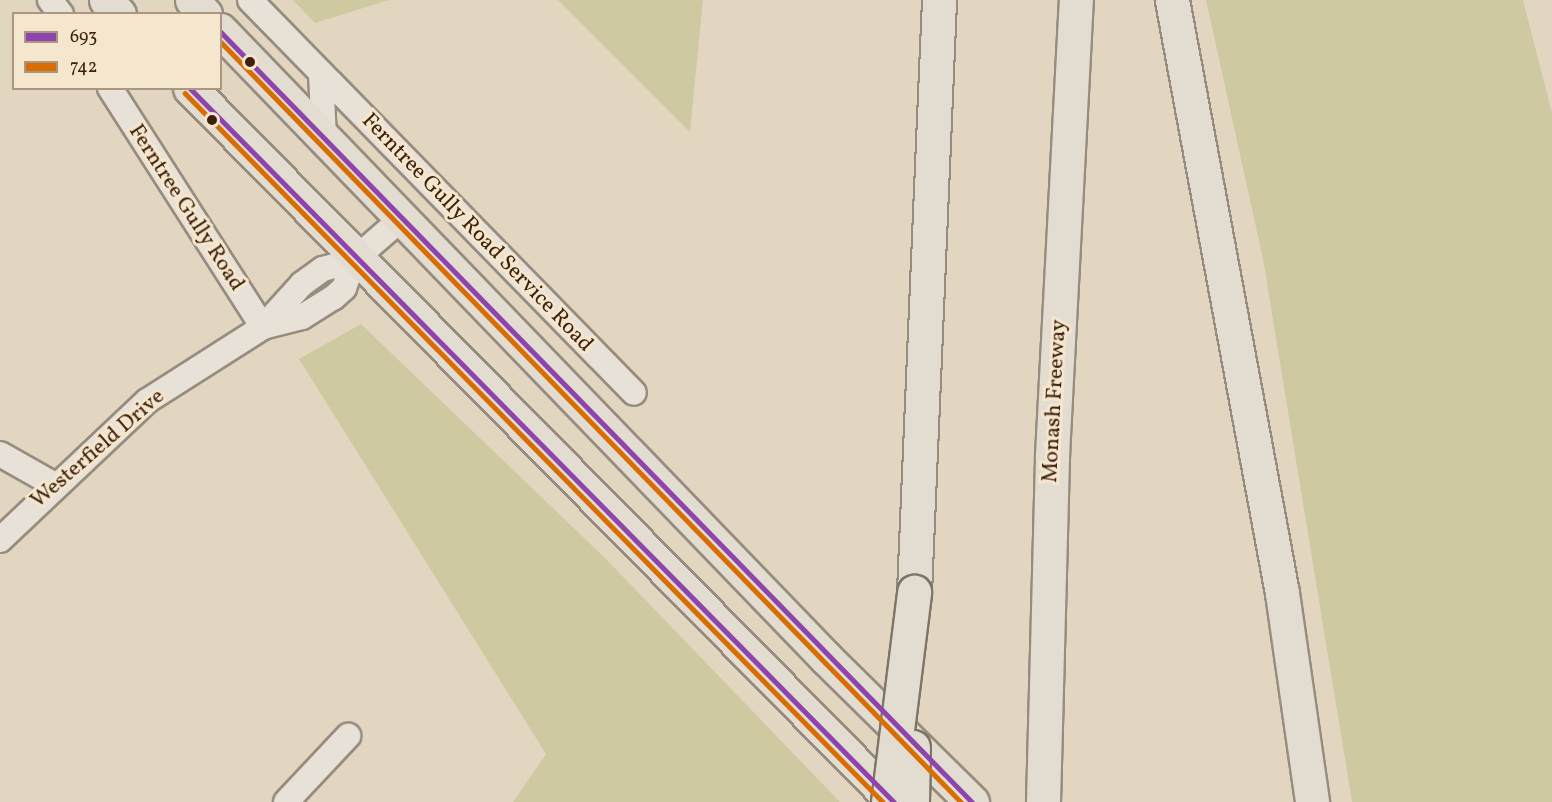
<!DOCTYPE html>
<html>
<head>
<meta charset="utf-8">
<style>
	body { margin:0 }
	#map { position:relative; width:1552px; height:802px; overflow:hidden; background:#e2d6c1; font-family:Vollkorn,serif }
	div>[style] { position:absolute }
	.green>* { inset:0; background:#cfc9a2 }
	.roads { filter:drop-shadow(2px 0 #978c7e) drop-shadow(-2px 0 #978c7e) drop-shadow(0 2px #978c7e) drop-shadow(0 -2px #978c7e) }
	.street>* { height:24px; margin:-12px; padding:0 12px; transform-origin:12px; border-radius:12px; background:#e7e1d7 }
	.primary>* { height:33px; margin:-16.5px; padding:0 16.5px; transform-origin:16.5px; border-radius:16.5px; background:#e3dcd0 }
	.highway>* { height:33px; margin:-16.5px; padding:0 16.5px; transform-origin:16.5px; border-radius:16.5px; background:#e3dcd0 }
	.bridges { filter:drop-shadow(2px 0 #7e7467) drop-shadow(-2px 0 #7e7467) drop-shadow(0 2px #7e7467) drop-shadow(0 -2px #7e7467) }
	.highway-bridge>* { height:33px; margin:-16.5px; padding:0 16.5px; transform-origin:16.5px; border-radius:16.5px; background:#e3dcd0 }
	.bus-1>* { height:4.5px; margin:-2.25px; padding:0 2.25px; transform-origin:2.25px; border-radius:2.25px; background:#8e44ad }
	.bus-2>* { height:4.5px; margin:-2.25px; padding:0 2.25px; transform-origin:2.25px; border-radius:2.25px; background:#d86e03 }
	.dots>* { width:16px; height:16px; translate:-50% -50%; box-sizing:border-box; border:3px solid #f5e6ce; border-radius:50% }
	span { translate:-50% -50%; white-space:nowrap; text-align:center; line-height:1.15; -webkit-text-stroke:6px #f5e6ce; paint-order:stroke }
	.street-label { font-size:22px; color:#3d200d }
	.legend { position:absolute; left:12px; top:12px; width:210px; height:78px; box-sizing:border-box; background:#f5e6ce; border:2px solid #ab9781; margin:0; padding:8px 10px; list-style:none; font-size:18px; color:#3d200d }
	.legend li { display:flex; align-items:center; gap:12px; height:30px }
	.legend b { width:30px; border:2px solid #ab9781 }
</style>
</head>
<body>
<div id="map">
	<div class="green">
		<div style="clip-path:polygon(293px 0,389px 0,315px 23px)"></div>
		<div style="clip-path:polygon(558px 0,703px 0,690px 132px)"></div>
		<div style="clip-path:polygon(1206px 0,1523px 0,1552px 113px,1552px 802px,1352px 802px,1263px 259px)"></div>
		<div style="clip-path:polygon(361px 324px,606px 559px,840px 802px,513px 802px,546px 754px,299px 359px)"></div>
	</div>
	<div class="roads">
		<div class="street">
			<div style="left:50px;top:0;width:18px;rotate:52deg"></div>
			<div style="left:250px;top:0;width:549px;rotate:45.66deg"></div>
			<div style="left:321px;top:73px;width:66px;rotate:87.4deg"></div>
			<div style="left:110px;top:88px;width:284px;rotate:57.4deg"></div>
			<div style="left:263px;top:327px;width:58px;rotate:-47.8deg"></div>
			<div style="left:302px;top:284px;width:26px;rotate:-36deg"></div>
			<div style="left:323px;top:269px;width:32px;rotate:-16deg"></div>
			<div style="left:354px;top:260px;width:62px;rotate:-41.1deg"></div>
			<div style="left:0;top:454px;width:61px;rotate:29.5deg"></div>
			<div style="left:0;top:540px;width:202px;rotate:-43.4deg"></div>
			<div style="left:147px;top:401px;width:138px;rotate:-32.5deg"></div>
			<div style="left:263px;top:327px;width:40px;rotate:-14.4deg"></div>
			<div style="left:302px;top:317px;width:36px;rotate:-32deg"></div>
			<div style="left:333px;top:298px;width:15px;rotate:-42deg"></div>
			<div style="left:344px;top:288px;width:30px;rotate:-70deg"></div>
			<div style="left:286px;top:802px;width:91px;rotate:-46.8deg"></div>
		</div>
		<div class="primary">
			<div style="left:106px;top:0;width:19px;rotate:47deg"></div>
			<div style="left:192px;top:0;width:19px;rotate:47deg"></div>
			<div style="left:220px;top:30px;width:873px;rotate:46.02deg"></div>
			<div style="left:826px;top:658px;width:205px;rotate:44.6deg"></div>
			<div style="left:190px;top:88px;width:1003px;rotate:45.4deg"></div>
		</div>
		<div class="highway">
			<div style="left:1172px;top:0;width:603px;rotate:79.49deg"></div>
			<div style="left:1282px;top:593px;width:211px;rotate:81.8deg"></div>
			<div style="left:914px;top:592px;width:593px;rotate:-87.58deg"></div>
			<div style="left:1043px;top:802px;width:347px;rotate:-88.5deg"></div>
			<div style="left:1052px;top:455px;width:456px;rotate:-87deg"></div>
		</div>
	</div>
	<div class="bridges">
		<div class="highway-bridge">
			<div style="left:888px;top:802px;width:212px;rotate:-82.9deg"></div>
			<div style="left:912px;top:802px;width:55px;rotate:-89deg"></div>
		</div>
	</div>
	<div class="bus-1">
		<div style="left:220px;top:31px;width:1077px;rotate:45.71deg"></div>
		<div style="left:190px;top:88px;width:1003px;rotate:45.4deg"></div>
	</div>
	<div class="bus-2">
		<div style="left:220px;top:41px;width:1062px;rotate:45.76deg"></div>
		<div style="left:185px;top:93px;width:995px;rotate:45.45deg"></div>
	</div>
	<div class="dots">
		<div style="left:250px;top:62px;background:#3d200d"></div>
		<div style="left:212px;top:120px;background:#3d200d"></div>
	</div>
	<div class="street-label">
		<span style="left:186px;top:208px;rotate:57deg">Ferntree Gully Road</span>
		<span style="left:477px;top:233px;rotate:46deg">Ferntree Gully Road Service Road</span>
		<span style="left:1055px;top:401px;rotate:-87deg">Monash Freeway</span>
		<span style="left:98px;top:449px;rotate:-41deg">Westerfield Drive</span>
	</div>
	<ul class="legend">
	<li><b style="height:8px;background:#8e44ad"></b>693</li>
	<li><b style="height:8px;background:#d86e03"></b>742</li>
	</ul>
</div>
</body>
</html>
